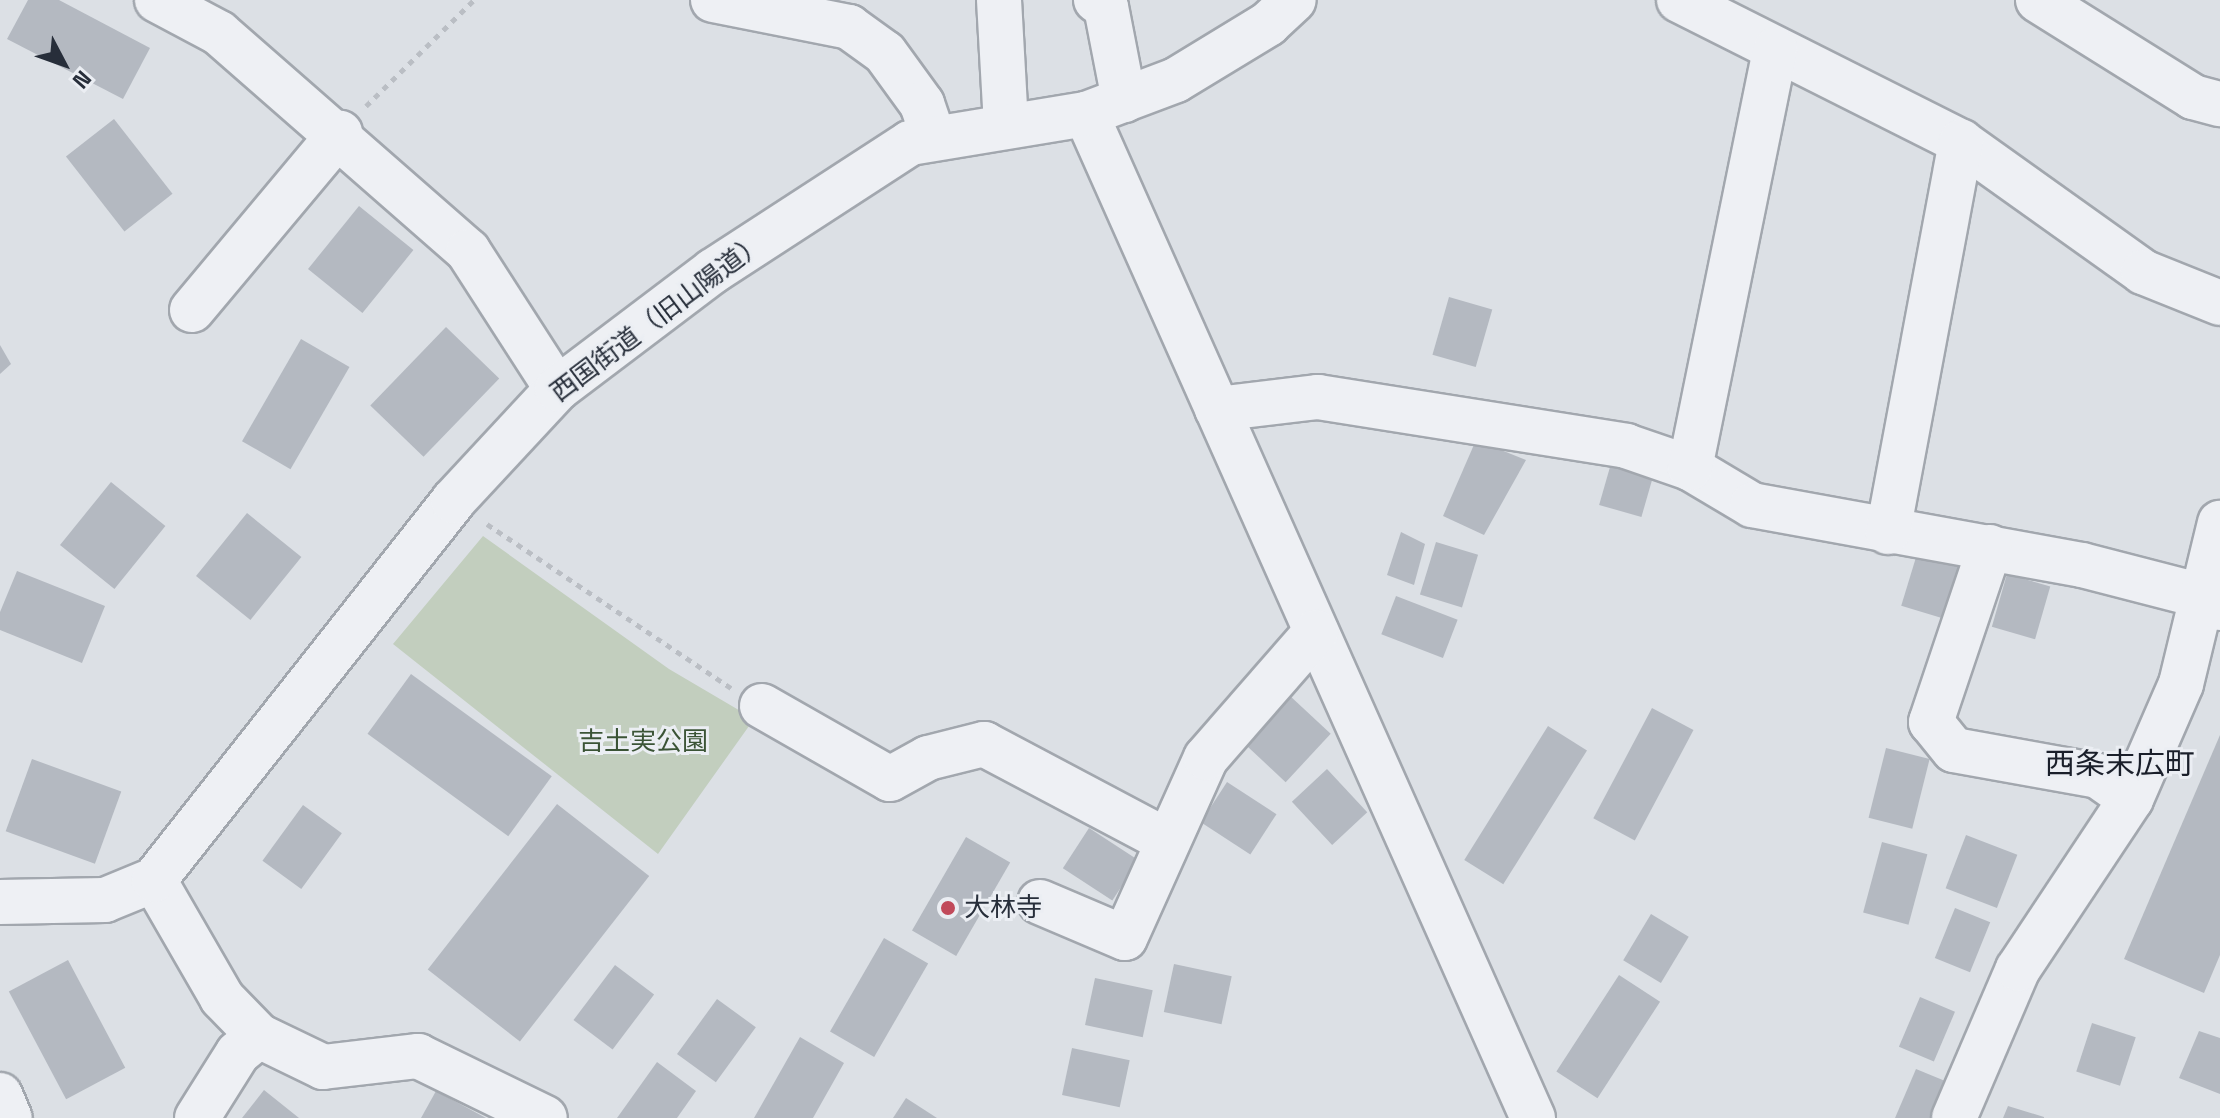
<!DOCTYPE html>
<html>
<head>
<meta charset="utf-8">
<style>
	body { margin:0 }
	#map { position:relative; width:2220px; height:1118px; overflow:hidden; background:#dce0e5; font-family:"Space Grotesk","Noto Sans JP",sans-serif }
	div>[style] { position:absolute }
	.green>* { inset:0; background:#c2cebe }
	.building>* { inset:0; background:#b4b9c1; transform-origin:0 0 }
	.path>* { height:5px; margin-top:-2.5px; transform-origin:0; background:repeating-linear-gradient(90deg,#babec4 0 6px,transparent 0 12px) }
	.roads { filter:drop-shadow(2px 0 #a2a7ae) drop-shadow(-2px 0 #a2a7ae) drop-shadow(0 2px #a2a7ae) drop-shadow(0 -2px #a2a7ae) }
	.minor>* { height:44px; margin:-22px; padding:0 22px; transform-origin:22px; border-radius:22px; background:#eef0f4 }
	.dots>* { width:22px; height:22px; translate:-50% -50%; box-sizing:border-box; border:4px solid #ebeef3; border-radius:50% }
	span { translate:-50% -50%; white-space:nowrap; text-align:center; line-height:1.15; -webkit-text-stroke:6px #ebeef3; paint-order:stroke }
	.street-label { font-size:26px; color:#272e3a }
	.park-label { font-size:26px; color:#3b5436 }
	.poi-label { font-size:26px; color:#272e3a }
	.left { translate:0 -50%; text-align:left }
	.quarter-label { font-size:30px; color:#1a1f2a }
	.north { position:absolute; left:24px; top:24px; width:80px; height:80px; -webkit-text-stroke:6px #ebeef3; paint-order:stroke; rotate:131deg; font-size:22px; font-weight:700; line-height:32px; text-align:center; color:#272e3a }
	.north::after { content:''; display:block; margin:auto; width:28px; height:36px; background:#272e3a; clip-path:polygon(50% 0,100% 100%,50% 72%,0 100%) }
</style>
</head>
<body>
<div id="map">
	<div class="green">
		<div style="clip-path:polygon(483px 536px,669px 669px,754px 719px,658px 854px,393px 644px)"></div>
	</div>
	<div class="building">
		<div style="clip-path:polygon(28px 0,59px 0,150px 48px,123px 99px,7px 39px)"></div>
		<div style="left:114px;top:119px;width:95px;height:61px;rotate:52deg"></div>
		<div style="left:359px;top:206px;width:70px;height:81px;rotate:39deg"></div>
		<div style="left:1449px;top:297px;width:45px;height:60px;rotate:16deg"></div>
		<div style="left:446px;top:327px;width:74px;height:109px;rotate:44deg"></div>
		<div style="left:301px;top:339px;width:56px;height:118px;rotate:30deg"></div>
		<div style="clip-path:polygon(0 345px,11px 364px,0 374px)"></div>
		<div style="clip-path:polygon(1476px 440px,1526px 460px,1484px 535px,1443px 516px)"></div>
		<div style="left:1614px;top:453px;width:44px;height:54px;rotate:16deg"></div>
		<div style="left:111px;top:482px;width:70px;height:81px;rotate:39deg"></div>
		<div style="left:247px;top:513px;width:70px;height:81px;rotate:39deg"></div>
		<div style="clip-path:polygon(1401px 532px,1425px 544px,1414px 585px,1387px 575px)"></div>
		<div style="left:1436px;top:542px;width:44px;height:55px;rotate:17deg"></div>
		<div style="left:1917px;top:554px;width:45px;height:54px;rotate:17deg"></div>
		<div style="clip-path:polygon(17px 571px,105px 606px,82px 663px,0 630px,0 612px)"></div>
		<div style="left:2007px;top:574px;width:45px;height:55px;rotate:16deg"></div>
		<div style="left:1396px;top:596px;width:66px;height:41px;rotate:21deg"></div>
		<div style="left:411px;top:674px;width:174px;height:74px;rotate:36deg"></div>
		<div style="left:1289px;top:695px;width:57px;height:66px;rotate:43deg"></div>
		<div style="left:1652px;top:708px;width:47px;height:125px;rotate:28deg"></div>
		<div style="left:1548px;top:726px;width:46px;height:158px;rotate:32deg"></div>
		<div style="clip-path:polygon(2220px 735px,2220px 955px,2204px 993px,2124px 959px)"></div>
		<div style="left:1886px;top:748px;width:45px;height:72px;rotate:14deg"></div>
		<div style="left:32px;top:759px;width:95px;height:77px;rotate:20deg"></div>
		<div style="left:1327px;top:769px;width:59px;height:48px;rotate:47deg"></div>
		<div style="left:1227px;top:782px;width:59px;height:48px;rotate:33deg"></div>
		<div style="left:557px;top:804px;width:117px;height:210px;rotate:38deg"></div>
		<div style="left:303px;top:805px;width:48px;height:69px;rotate:36deg"></div>
		<div style="left:1089px;top:828px;width:59px;height:48px;rotate:33deg"></div>
		<div style="left:1966px;top:835px;width:55px;height:57px;rotate:21deg"></div>
		<div style="left:966px;top:837px;width:51px;height:108px;rotate:30deg"></div>
		<div style="left:1882px;top:842px;width:47px;height:73px;rotate:15deg"></div>
		<div style="left:1955px;top:908px;width:38px;height:54px;rotate:22deg"></div>
		<div style="left:1651px;top:914px;width:44px;height:54px;rotate:31deg"></div>
		<div style="left:884px;top:938px;width:51px;height:108px;rotate:30deg"></div>
		<div style="left:68px;top:960px;width:122px;height:67px;rotate:62deg"></div>
		<div style="left:1174px;top:964px;width:59px;height:49px;rotate:12deg"></div>
		<div style="left:615px;top:965px;width:49px;height:69px;rotate:37deg"></div>
		<div style="left:1619px;top:975px;width:49px;height:115px;rotate:33deg"></div>
		<div style="left:1095px;top:978px;width:59px;height:48px;rotate:12deg"></div>
		<div style="left:1920px;top:997px;width:38px;height:54px;rotate:23deg"></div>
		<div style="left:717px;top:999px;width:48px;height:68px;rotate:36deg"></div>
		<div style="left:2092px;top:1023px;width:46px;height:51px;rotate:18deg"></div>
		<div style="clip-path:polygon(2199px 1031px,2220px 1038px,2220px 1094px,2179px 1078px)"></div>
		<div style="clip-path:polygon(800px 1037px,844px 1063px,813px 1118px,754px 1118px)"></div>
		<div style="left:1072px;top:1048px;width:59px;height:48px;rotate:12deg"></div>
		<div style="clip-path:polygon(657px 1062px,696px 1091px,677px 1118px,617px 1118px)"></div>
		<div style="clip-path:polygon(1916px 1069px,1950px 1083px,1936px 1118px,1895px 1118px)"></div>
		<div style="clip-path:polygon(264px 1090px,299px 1118px,242px 1118px)"></div>
		<div style="clip-path:polygon(436px 1091px,486px 1118px,421px 1118px)"></div>
		<div style="clip-path:polygon(906px 1098px,937px 1118px,893px 1118px)"></div>
		<div style="clip-path:polygon(2008px 1106px,2044px 1117px,2044px 1118px,2003px 1118px)"></div>
	</div>
	<div class="path">
		<div style="left:366px;top:106px;width:151px;rotate:-44.5deg"></div>
		<div style="left:487px;top:524px;width:294px;rotate:33.9deg"></div>
	</div>
	<div class="roads">
		<div class="minor">
			<div style="left:157px;top:0;width:70px;rotate:28deg"></div>
			<div style="left:219px;top:33px;width:331px;rotate:41.2deg"></div>
			<div style="left:468px;top:251px;width:164px;rotate:57.2deg"></div>
			<div style="left:713px;top:0;width:139px;rotate:11.2deg"></div>
			<div style="left:849px;top:27px;width:44px;rotate:35.8deg"></div>
			<div style="left:885px;top:53px;width:63px;rotate:54deg"></div>
			<div style="left:922px;top:104px;width:36px;rotate:71deg"></div>
			<div style="left:999px;top:0;width:125px;rotate:86.8deg"></div>
			<div style="left:1096px;top:0;width:12px;rotate:35deg"></div>
			<div style="left:1106px;top:7px;width:95px;rotate:79deg"></div>
			<div style="left:1679px;top:0;width:316px;rotate:26.7deg"></div>
			<div style="left:1961px;top:142px;width:224px;rotate:35.5deg"></div>
			<div style="left:2143px;top:272px;width:83px;rotate:21.9deg"></div>
			<div style="left:2038px;top:0;width:183px;rotate:32deg"></div>
			<div style="left:2193px;top:97px;width:28px;rotate:15deg"></div>
			<div style="left:1086px;top:114px;width:1099px;rotate:66deg"></div>
			<div style="left:192px;top:310px;width:231px;rotate:-50.1deg"></div>
			<div style="left:1217px;top:409px;width:102px;rotate:-6.8deg"></div>
			<div style="left:1318px;top:397px;width:312px;rotate:9deg"></div>
			<div style="left:1626px;top:446px;width:68px;rotate:19deg"></div>
			<div style="left:1690px;top:468px;width:72px;rotate:30.8deg"></div>
			<div style="left:1752px;top:505px;width:335px;rotate:10.3deg"></div>
			<div style="left:2082px;top:565px;width:128px;rotate:14.5deg"></div>
			<div style="left:2206px;top:597px;width:18px;rotate:38deg"></div>
			<div style="left:1690px;top:468px;width:427px;rotate:-78.5deg"></div>
			<div style="left:1888px;top:532px;width:397px;rotate:-79.4deg"></div>
			<div style="left:1990px;top:547px;width:185px;rotate:108.6deg"></div>
			<div style="left:1931px;top:722px;width:36px;rotate:51deg"></div>
			<div style="left:1954px;top:750px;width:146px;rotate:10.2deg"></div>
			<div style="left:2098px;top:776px;width:40px;rotate:34.9deg"></div>
			<div style="left:762px;top:706px;width:147px;rotate:29.7deg"></div>
			<div style="left:890px;top:779px;width:43px;rotate:-28.9deg"></div>
			<div style="left:928px;top:758px;width:58px;rotate:-14deg"></div>
			<div style="left:984px;top:744px;width:207px;rotate:27.9deg"></div>
			<div style="left:154px;top:880px;width:136px;rotate:60deg"></div>
			<div style="left:222px;top:998px;width:53px;rotate:45.8deg"></div>
			<div style="left:259px;top:1036px;width:71px;rotate:25.8deg"></div>
			<div style="left:323px;top:1067px;width:96px;rotate:-6.6deg"></div>
			<div style="left:418px;top:1056px;width:141px;rotate:26deg"></div>
			<div style="left:0;top:902px;width:105px;rotate:-1.1deg"></div>
			<div style="left:105px;top:900px;width:53px;rotate:-22.2deg"></div>
			<div style="left:154px;top:880px;width:483px;rotate:-51.7deg"></div>
			<div style="left:453px;top:501px;width:153px;rotate:-47.1deg"></div>
			<div style="left:557px;top:389px;width:196px;rotate:-37.1deg"></div>
			<div style="left:713px;top:271px;width:235px;rotate:-33deg"></div>
			<div style="left:910px;top:143px;width:178px;rotate:-9.4deg"></div>
			<div style="left:1086px;top:114px;width:96px;rotate:-20.7deg"></div>
			<div style="left:1176px;top:80px;width:108px;rotate:-31.3deg"></div>
			<div style="left:1268px;top:24px;width:35px;rotate:-43deg"></div>
			<div style="left:1040px;top:902px;width:92px;rotate:23deg"></div>
			<div style="left:1125px;top:938px;width:197px;rotate:-65.8deg"></div>
			<div style="left:1206px;top:758px;width:167px;rotate:-48.9deg"></div>
			<div style="left:0;top:1095px;width:25px;rotate:67deg"></div>
			<div style="left:197px;top:1118px;width:77px;rotate:-57.8deg"></div>
			<div style="left:238px;top:1053px;width:27px;rotate:-39deg"></div>
			<div style="left:1954px;top:1118px;width:162px;rotate:-66.8deg"></div>
			<div style="left:2018px;top:969px;width:204px;rotate:-56.4deg"></div>
			<div style="left:2131px;top:799px;width:125px;rotate:-66.5deg"></div>
			<div style="left:2181px;top:684px;width:166px;rotate:-76.4deg"></div>
		</div>
	</div>
	<div class="dots">
		<div style="left:948px;top:908px;background:#c14a5b"></div>
	</div>
	<div class="street-label">
		<span style="left:658px;top:318px;rotate:-37deg">西国街道（旧山陽道）</span>
	</div>
	<div class="park-label">
		<span style="left:643px;top:742px">吉土実公園</span>
	</div>
	<div class="poi-label">
		<span class="left" style="left:964px;top:908px">大林寺</span>
	</div>
	<div class="quarter-label">
		<span style="left:2120px;top:764px">西条末広町</span>
	</div>
	<div class="north">N</div>
</div>
</body>
</html>
